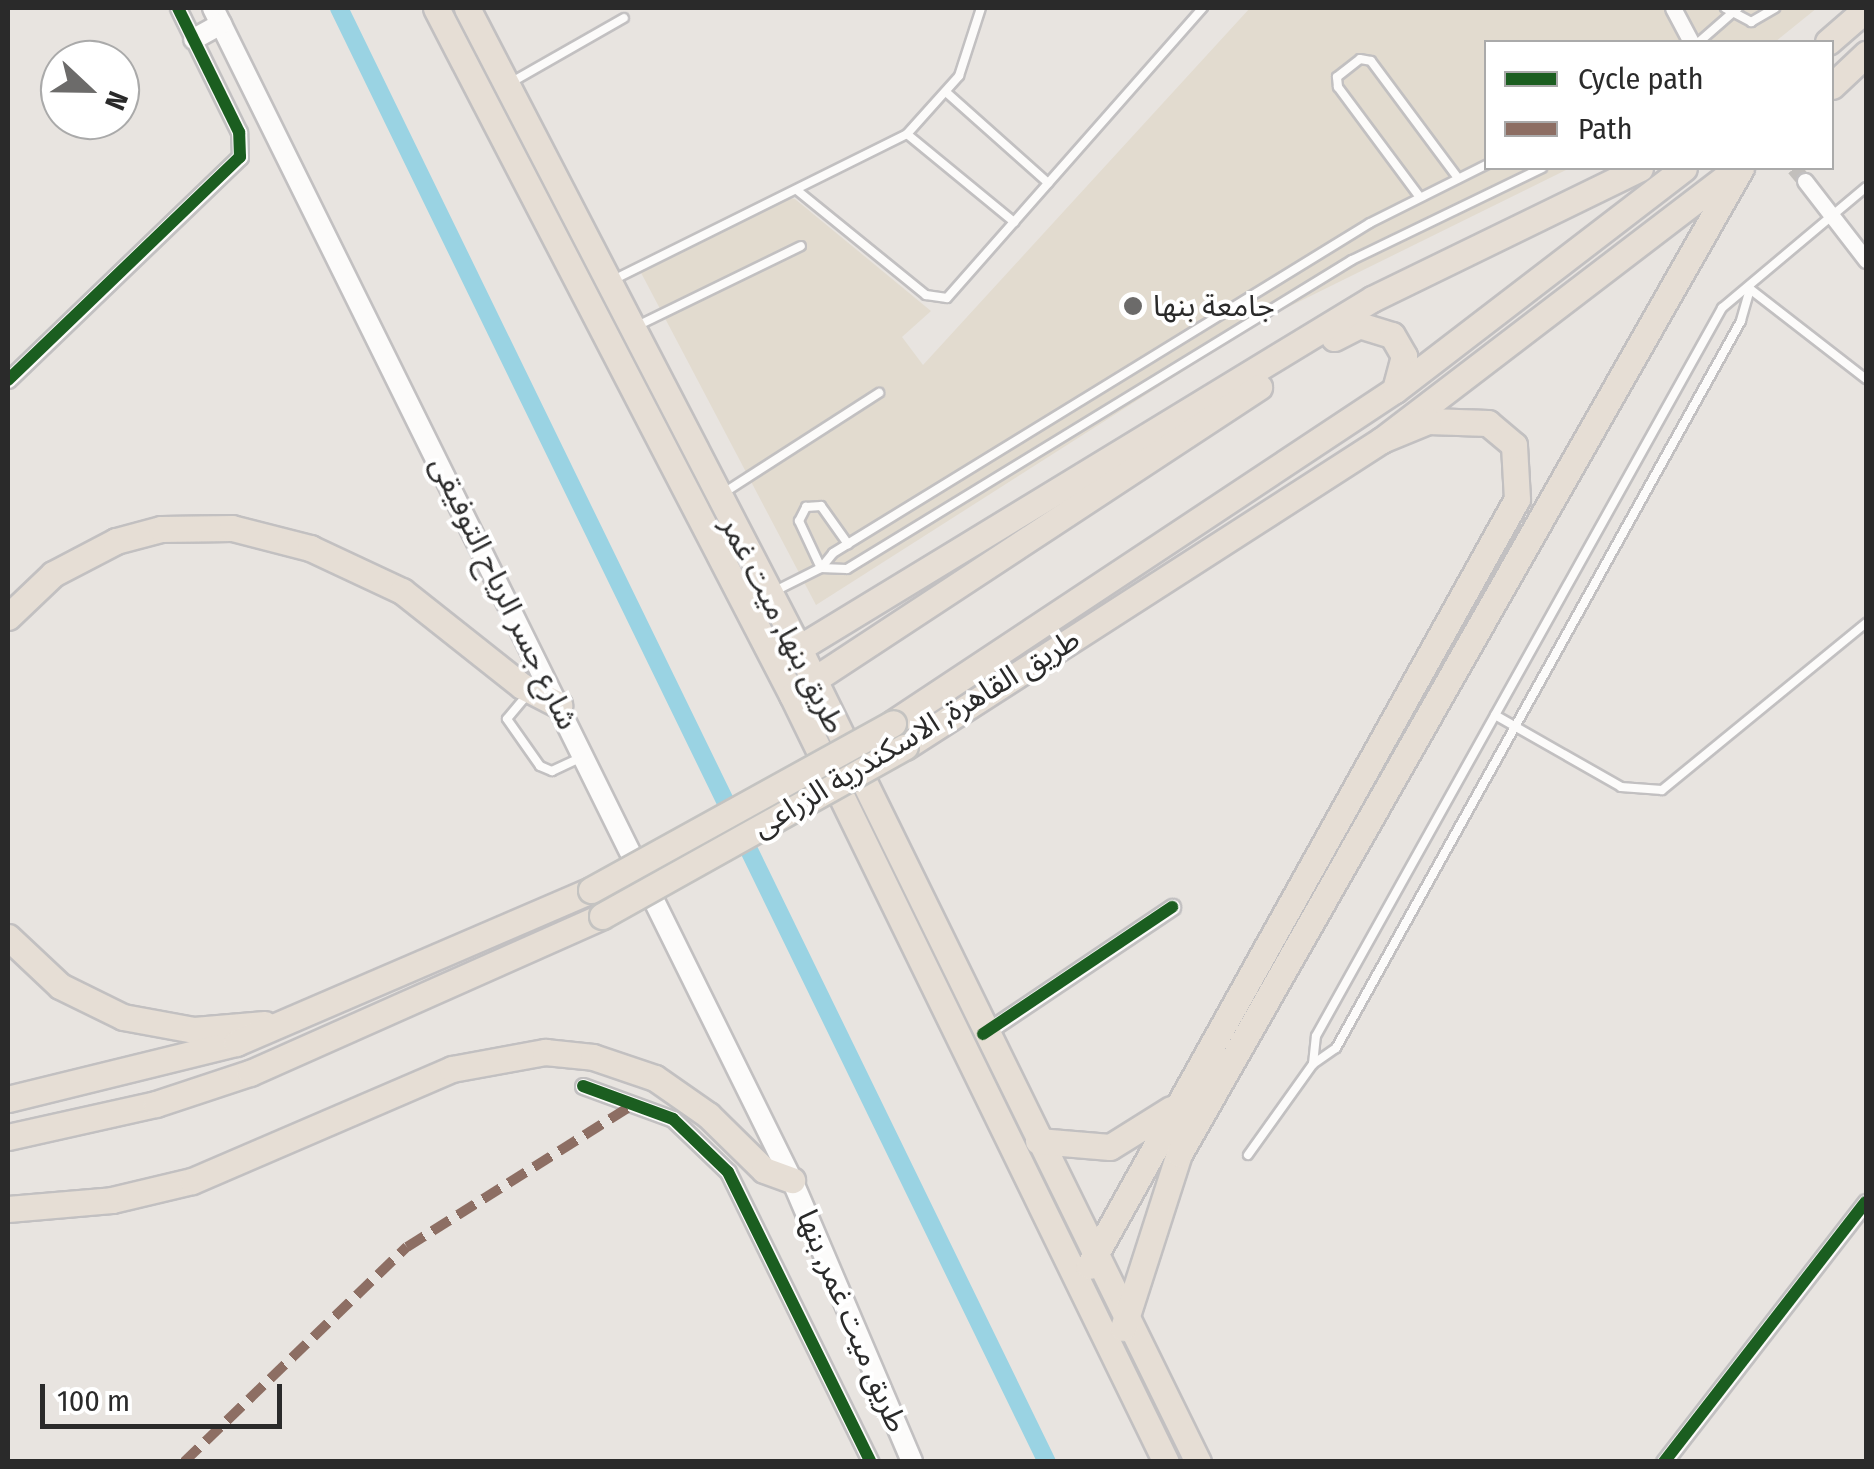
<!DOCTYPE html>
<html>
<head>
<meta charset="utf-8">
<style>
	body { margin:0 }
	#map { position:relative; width:1874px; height:1469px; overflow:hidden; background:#e8e4e0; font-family:"Fira Sans Condensed","Noto Sans Arabic",sans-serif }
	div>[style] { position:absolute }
	.education>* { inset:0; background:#e2dbcf }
	.canal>* { height:18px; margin:-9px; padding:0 9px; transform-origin:9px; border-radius:9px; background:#9ad3e3 }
	.minor-tunnel>* { height:15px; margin-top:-7.5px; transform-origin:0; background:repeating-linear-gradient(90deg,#c2bfbc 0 15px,transparent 0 23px) }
	.roads { filter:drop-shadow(2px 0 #c2c0c1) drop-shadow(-2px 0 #c2c0c1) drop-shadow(0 2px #c2c0c1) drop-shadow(0 -2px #c2c0c1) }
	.service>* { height:8px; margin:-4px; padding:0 4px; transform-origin:4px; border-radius:4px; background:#fcfbfa }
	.minor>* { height:15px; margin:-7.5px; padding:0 7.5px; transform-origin:7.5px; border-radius:7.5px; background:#fcfbfa }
	.secondary>* { height:20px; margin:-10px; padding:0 10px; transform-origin:10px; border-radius:10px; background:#fcfbfa }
	.trunk>* { height:25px; margin:-12.5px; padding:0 12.5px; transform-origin:12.5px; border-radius:12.5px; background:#e6ded5 }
	.bridges { filter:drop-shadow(2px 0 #c4c3c1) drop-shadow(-2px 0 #c4c3c1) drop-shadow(0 2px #c4c3c1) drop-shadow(0 -2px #c4c3c1) }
	.trunk-bridge>* { height:25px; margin:-12.5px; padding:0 12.5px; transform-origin:12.5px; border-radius:12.5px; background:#e6ded5 }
	.quiet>* { height:10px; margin-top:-5px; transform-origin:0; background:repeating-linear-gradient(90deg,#8d6e63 0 20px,transparent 0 30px) }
	.cycleway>* { height:12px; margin:-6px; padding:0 6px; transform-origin:6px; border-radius:6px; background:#1b5e20 }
	.dots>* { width:28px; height:28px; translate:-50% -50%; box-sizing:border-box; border:5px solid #fff; border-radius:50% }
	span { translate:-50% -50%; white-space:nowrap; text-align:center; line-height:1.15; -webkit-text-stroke:8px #fff; paint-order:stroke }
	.poi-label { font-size:30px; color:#2a2a2a }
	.left { translate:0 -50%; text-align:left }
	.street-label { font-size:30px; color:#2a2a2a }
	.frame { position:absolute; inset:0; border:10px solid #2a2a2a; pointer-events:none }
	.legend { position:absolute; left:1484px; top:40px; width:350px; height:130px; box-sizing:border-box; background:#fff; border:2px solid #aaa; margin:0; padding:12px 18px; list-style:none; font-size:30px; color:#2a2a2a }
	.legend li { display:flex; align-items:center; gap:20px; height:50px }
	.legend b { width:50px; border:2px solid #aaa }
	.north { position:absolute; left:40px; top:40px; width:100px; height:100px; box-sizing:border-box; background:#fff; border:2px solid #aaa; border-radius:50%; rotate:112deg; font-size:28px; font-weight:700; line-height:40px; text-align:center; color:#2a2a2a }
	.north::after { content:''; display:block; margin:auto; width:35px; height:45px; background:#6c6b6a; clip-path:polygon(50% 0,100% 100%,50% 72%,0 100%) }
	.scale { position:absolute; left:40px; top:1384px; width:242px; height:45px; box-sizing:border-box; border:5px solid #2a2a2a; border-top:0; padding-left:12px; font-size:30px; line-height:35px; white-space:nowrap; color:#2a2a2a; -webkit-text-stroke:8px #fff; paint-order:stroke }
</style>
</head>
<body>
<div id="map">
	<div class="education">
		<div style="clip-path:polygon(1250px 8px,1817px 8px,1775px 42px,1486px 42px,1486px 168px,1570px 168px,1268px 317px,816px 605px,638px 267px,784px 197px,795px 199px,931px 311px,902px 337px,923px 365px)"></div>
	</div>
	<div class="canal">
		<div style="left:339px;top:8px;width:1617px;rotate:64.04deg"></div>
	</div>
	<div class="minor-tunnel">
		<div style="left:1794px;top:168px;width:17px;rotate:50deg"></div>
	</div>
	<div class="roads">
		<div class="service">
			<div style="left:1725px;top:8px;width:30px;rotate:28deg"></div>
			<div style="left:1751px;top:22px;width:28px;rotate:-30deg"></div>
			<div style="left:1699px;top:42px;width:52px;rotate:-41.1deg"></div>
			<div style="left:510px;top:83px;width:131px;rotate:-29.7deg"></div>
			<div style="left:946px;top:92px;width:137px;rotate:41.7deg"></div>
			<div style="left:907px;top:134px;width:139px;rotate:39.4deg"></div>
			<div style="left:798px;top:191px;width:165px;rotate:39.1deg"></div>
			<div style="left:926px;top:295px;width:21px;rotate:8deg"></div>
			<div style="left:947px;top:298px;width:387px;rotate:-48.6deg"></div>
			<div style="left:1419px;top:196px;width:136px;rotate:-126.6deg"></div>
			<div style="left:1338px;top:87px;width:10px;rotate:-96deg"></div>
			<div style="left:1337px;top:77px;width:29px;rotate:-38deg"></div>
			<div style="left:1360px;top:59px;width:11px;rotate:10deg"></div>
			<div style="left:1371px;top:61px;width:146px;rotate:53.4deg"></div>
			<div style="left:611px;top:281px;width:330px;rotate:-26.4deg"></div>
			<div style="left:907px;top:134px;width:78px;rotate:-48.1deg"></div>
			<div style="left:959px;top:76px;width:71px;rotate:-72.1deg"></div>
			<div style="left:1750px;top:289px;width:33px;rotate:106deg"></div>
			<div style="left:1741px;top:321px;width:832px;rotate:119.12deg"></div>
			<div style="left:1336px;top:1048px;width:28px;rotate:145deg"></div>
			<div style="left:1313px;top:1064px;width:28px;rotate:-84deg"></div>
			<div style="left:1316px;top:1036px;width:834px;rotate:-60.85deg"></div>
			<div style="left:1722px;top:308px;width:188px;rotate:-40deg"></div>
			<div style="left:1750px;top:289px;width:147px;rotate:37.8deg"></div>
			<div style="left:639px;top:325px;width:180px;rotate:-26deg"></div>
			<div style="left:722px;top:494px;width:187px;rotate:-32.8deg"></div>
			<div style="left:821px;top:568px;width:26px;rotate:2deg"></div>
			<div style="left:847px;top:569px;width:592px;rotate:-31.46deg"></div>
			<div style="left:1352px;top:260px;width:211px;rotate:-25.8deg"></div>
			<div style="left:821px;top:568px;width:52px;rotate:-115.1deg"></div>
			<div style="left:799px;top:521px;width:16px;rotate:-63deg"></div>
			<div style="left:806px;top:507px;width:15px;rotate:-4deg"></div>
			<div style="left:821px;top:506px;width:47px;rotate:54.6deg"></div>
			<div style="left:749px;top:604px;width:80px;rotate:-26.6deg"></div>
			<div style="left:821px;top:568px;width:19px;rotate:-51deg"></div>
			<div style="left:833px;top:553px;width:630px;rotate:-31.57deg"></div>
			<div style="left:1370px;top:223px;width:130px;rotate:-26.6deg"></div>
			<div style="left:527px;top:695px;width:31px;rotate:130deg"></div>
			<div style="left:507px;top:719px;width:57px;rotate:54.9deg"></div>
			<div style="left:540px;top:766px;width:13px;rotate:23deg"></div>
			<div style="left:552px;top:771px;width:31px;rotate:-25deg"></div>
			<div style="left:1495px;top:715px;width:145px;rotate:29.7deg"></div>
			<div style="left:1621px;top:787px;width:41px;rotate:4.2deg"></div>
			<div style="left:1662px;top:790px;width:264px;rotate:-39.3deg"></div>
			<div style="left:1248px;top:1155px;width:112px;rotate:-54.5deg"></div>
		</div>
		<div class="minor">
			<div style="left:1673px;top:8px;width:38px;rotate:62deg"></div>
			<div style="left:1805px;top:181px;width:100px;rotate:52.3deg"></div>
			<div style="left:8px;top:380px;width:322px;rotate:-43.9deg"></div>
			<div style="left:240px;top:157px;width:25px;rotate:-92deg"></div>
			<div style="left:239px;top:132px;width:138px;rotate:-116.2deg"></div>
			<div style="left:983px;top:1034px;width:228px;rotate:-33.9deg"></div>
			<div style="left:583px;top:1086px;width:96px;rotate:20.1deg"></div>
			<div style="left:673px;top:1119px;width:76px;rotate:43.9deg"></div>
			<div style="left:728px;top:1172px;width:323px;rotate:63.8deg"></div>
			<div style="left:1664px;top:1462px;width:329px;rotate:-52.2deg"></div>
		</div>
		<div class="secondary">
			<div style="left:213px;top:8px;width:1307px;rotate:63.71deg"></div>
			<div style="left:792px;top:1180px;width:306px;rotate:66.9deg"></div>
			<div style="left:194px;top:39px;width:31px;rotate:-29deg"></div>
		</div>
		<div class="trunk">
			<div style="left:436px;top:8px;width:774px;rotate:62.61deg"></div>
			<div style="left:792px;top:695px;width:853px;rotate:64.01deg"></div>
			<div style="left:467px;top:8px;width:722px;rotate:62.62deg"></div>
			<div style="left:799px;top:649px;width:906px;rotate:63.86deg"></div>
			<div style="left:1828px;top:42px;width:50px;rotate:-41deg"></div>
			<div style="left:1832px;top:86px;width:47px;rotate:-43.3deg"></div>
			<div style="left:1334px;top:338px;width:28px;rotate:-27deg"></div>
			<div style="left:1359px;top:325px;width:34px;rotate:17deg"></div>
			<div style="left:1392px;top:335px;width:24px;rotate:60deg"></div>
			<div style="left:1404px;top:356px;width:35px;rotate:105deg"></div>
			<div style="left:8px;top:617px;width:62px;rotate:-43.7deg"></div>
			<div style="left:53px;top:574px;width:71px;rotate:-27.6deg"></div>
			<div style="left:116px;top:541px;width:47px;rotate:-14.9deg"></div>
			<div style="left:161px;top:529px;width:71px;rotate:-0.8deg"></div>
			<div style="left:232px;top:528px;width:81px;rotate:14.4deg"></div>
			<div style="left:310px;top:548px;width:102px;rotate:25.1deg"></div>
			<div style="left:402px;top:591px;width:153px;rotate:38.4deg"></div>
			<div style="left:522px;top:686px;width:42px;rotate:27.2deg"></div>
			<div style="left:786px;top:656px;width:686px;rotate:-31.35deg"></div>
			<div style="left:1372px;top:299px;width:298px;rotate:-26deg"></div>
			<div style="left:803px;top:687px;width:546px;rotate:-33.34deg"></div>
			<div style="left:893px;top:723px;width:602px;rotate:-33.56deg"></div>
			<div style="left:1395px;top:390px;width:364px;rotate:-37.5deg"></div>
			<div style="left:905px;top:747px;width:567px;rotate:-32.77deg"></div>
			<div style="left:1382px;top:440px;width:443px;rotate:-37.4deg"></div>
			<div style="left:8px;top:937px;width:71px;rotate:43.3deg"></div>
			<div style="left:60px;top:986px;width:70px;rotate:26.2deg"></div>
			<div style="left:123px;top:1017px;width:72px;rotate:10.4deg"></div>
			<div style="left:194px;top:1030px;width:71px;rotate:-4.8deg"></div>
			<div style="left:8px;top:1099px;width:235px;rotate:-13.8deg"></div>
			<div style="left:236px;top:1043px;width:387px;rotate:-23.3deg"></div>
			<div style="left:8px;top:1137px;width:152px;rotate:-12.6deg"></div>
			<div style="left:156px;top:1104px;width:99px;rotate:-18.3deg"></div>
			<div style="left:250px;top:1073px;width:385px;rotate:-24deg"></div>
			<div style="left:1038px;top:1141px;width:72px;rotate:4.8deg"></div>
			<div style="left:1110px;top:1147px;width:72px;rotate:-31.9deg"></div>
			<div style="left:8px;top:1209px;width:104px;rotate:-4.9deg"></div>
			<div style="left:112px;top:1200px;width:82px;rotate:-13.4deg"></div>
			<div style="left:192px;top:1181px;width:283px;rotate:-23.3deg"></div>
			<div style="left:452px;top:1069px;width:95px;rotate:-10.4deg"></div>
			<div style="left:545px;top:1052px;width:48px;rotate:5.9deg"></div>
			<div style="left:593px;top:1057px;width:65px;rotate:18.7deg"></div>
			<div style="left:655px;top:1078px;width:65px;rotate:34.9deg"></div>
			<div style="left:708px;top:1115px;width:78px;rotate:44.5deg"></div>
			<div style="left:764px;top:1170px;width:30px;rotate:20deg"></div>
			<div style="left:1089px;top:1266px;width:878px;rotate:-60.84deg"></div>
			<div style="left:1517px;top:499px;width:54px;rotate:-93.2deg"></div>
			<div style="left:1514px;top:445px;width:34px;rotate:-140deg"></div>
			<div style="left:1488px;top:423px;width:60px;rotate:-178.1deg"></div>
			<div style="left:1428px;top:421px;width:50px;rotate:157.6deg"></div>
			<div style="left:1123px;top:1328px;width:183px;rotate:-72.2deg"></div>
			<div style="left:1179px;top:1154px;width:1135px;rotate:-60.32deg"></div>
		</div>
	</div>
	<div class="bridges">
		<div class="trunk-bridge">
			<div style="left:591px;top:890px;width:345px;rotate:-28.9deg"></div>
			<div style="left:602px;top:916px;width:347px;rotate:-29.2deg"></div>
		</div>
	</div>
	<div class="quiet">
		<div style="left:184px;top:1462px;width:310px;rotate:-44deg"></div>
		<div style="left:407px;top:1247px;width:271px;rotate:-32.2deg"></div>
	</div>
	<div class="cycleway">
		<div style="left:8px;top:380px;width:322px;rotate:-43.9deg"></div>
		<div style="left:240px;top:157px;width:25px;rotate:-92deg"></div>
		<div style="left:239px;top:132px;width:138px;rotate:-116.2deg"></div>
		<div style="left:983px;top:1034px;width:228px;rotate:-33.9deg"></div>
		<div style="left:583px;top:1086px;width:96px;rotate:20.1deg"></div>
		<div style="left:673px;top:1119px;width:76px;rotate:43.9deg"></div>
		<div style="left:728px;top:1172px;width:323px;rotate:63.8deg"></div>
		<div style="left:1664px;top:1462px;width:329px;rotate:-52.2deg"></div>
	</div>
	<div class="dots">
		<div style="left:1133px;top:306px;background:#6c6b6a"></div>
	</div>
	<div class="poi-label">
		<span class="left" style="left:1153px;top:306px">جامعة بنها</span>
	</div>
	<div class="street-label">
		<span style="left:504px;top:593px;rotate:64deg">شارع جسر الرياح التوفيقى</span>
		<span style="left:783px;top:625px;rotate:63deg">طريق بنها, ميت غمر</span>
		<span style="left:916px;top:733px;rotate:-31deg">طريق القاهرة, الاسكندرية الزراعى</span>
		<span style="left:852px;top:1321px;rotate:67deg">طريق ميت غمر, بنها</span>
	</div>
	<div class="frame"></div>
	<ul class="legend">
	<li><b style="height:12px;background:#1b5e20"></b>Cycle path</li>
	<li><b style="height:12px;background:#8d6e63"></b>Path</li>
	</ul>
	<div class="north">N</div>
	<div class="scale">100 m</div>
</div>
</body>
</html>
